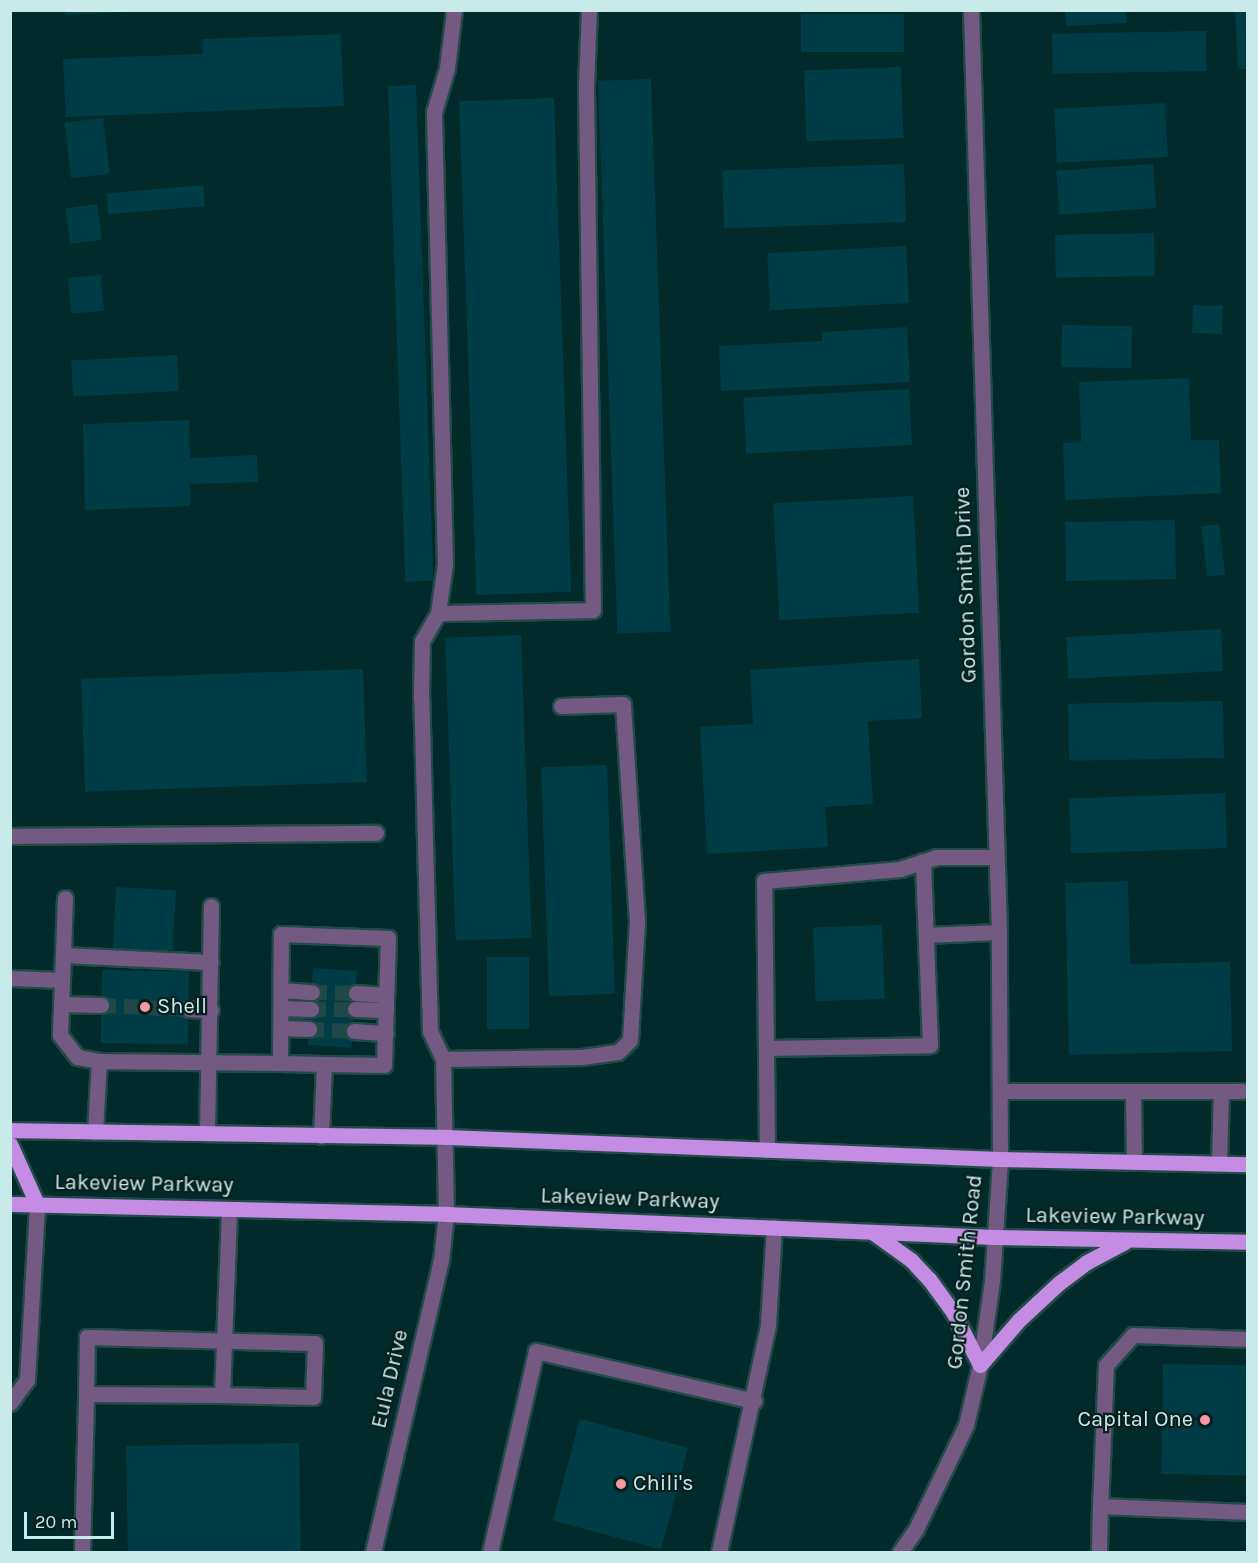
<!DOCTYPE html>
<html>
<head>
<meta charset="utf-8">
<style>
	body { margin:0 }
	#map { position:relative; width:1258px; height:1563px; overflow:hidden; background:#012b2a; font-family:Karla,sans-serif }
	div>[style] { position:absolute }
	.building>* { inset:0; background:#003c46; transform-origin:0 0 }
	.minor-tunnel>* { height:15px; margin-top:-7.5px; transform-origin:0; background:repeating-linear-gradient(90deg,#1f4847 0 15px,transparent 0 23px) }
	.roads { filter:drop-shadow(2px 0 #214a49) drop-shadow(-2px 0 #214a49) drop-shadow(0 2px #214a49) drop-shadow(0 -2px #214a49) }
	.minor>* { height:15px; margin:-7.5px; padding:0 7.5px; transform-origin:7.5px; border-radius:7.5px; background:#745a83 }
	.major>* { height:15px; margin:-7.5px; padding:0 7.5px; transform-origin:7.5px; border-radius:7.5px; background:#c48de3 }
	.dots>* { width:16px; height:16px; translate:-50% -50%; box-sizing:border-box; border:3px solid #081f1e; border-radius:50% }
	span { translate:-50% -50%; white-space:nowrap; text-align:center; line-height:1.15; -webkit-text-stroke:4.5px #081f1e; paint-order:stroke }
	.street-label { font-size:22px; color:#c8ebe9 }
	.poi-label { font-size:22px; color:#c8ebe9 }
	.left { translate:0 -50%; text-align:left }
	.right { translate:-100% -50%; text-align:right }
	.frame { position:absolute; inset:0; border:12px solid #c8ebe9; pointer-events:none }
	.scale { position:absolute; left:24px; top:1512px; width:90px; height:27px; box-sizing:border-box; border:3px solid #c8ebe9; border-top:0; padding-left:8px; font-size:18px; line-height:21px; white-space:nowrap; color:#c8ebe9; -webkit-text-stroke:4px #081f1e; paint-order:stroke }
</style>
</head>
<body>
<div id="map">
	<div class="building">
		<div style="clip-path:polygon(65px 10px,129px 10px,129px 12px,65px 15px)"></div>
		<div style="clip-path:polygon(1065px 10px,1126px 10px,1126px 23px,1066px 26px)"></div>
		<div style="clip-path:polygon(1235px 10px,1248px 10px,1248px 69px,1238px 69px)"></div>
		<div style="left:904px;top:14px;width:38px;height:103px;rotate:90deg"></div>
		<div style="left:1206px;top:31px;width:40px;height:154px;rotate:89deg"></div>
		<div style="clip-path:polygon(341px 34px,344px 106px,66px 117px,63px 59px,203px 54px,202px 39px)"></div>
		<div style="left:901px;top:67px;width:71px;height:97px;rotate:88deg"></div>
		<div style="left:651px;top:79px;width:553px;height:53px;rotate:88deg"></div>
		<div style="left:416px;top:85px;width:496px;height:28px;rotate:88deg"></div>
		<div style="left:554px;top:98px;width:494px;height:95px;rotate:88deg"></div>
		<div style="left:1165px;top:103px;width:54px;height:111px;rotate:87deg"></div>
		<div style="left:103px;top:118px;width:56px;height:39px;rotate:83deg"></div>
		<div style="left:904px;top:164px;width:58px;height:182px;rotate:88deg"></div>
		<div style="left:1153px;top:164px;width:44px;height:97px;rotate:86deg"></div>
		<div style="left:203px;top:185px;width:21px;height:97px;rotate:85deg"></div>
		<div style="left:97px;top:204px;width:36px;height:32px;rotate:82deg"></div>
		<div style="left:1154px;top:233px;width:43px;height:99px;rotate:89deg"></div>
		<div style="left:906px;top:246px;width:57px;height:139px;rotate:87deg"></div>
		<div style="left:101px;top:275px;width:36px;height:33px;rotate:85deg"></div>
		<div style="left:1193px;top:305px;width:30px;height:28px;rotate:2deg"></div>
		<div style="left:1062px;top:325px;width:70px;height:42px;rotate:1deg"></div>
		<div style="clip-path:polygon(907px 327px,910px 382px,721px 391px,719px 346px,822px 341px,822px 332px)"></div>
		<div style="left:177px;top:355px;width:36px;height:106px;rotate:87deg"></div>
		<div style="clip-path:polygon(1189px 378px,1191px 440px,1219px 440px,1221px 493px,1065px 500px,1063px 443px,1081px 442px,1079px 382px)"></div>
		<div style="left:909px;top:389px;width:56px;height:166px;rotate:87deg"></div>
		<div style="clip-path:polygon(189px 420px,190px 458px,257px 455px,258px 482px,190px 484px,190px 506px,85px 510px,83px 424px)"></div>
		<div style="left:913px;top:496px;width:117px;height:140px;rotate:87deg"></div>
		<div style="left:1175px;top:520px;width:59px;height:110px;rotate:89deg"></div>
		<div style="left:1219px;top:524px;width:51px;height:18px;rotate:83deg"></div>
		<div style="left:1221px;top:629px;width:42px;height:155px;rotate:87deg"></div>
		<div style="left:521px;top:635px;width:303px;height:76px;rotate:88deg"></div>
		<div style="clip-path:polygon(919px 659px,922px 718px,868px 721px,873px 804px,825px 807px,828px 847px,707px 854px,700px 727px,753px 724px,750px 670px)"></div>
		<div style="left:363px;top:669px;width:113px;height:282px;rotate:88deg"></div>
		<div style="left:1223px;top:701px;width:57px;height:155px;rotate:89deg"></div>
		<div style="left:607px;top:765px;width:229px;height:66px;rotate:88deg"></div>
		<div style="left:1225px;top:793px;width:55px;height:156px;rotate:88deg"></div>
		<div style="clip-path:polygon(1128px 881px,1130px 964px,1230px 962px,1232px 1051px,1069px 1055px,1065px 883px)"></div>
		<div style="left:116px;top:887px;width:60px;height:62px;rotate:3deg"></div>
		<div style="left:882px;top:925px;width:74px;height:69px;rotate:88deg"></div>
		<div style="left:529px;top:957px;width:72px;height:42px;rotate:90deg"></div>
		<div style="left:313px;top:968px;width:44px;height:77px;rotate:4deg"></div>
		<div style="left:102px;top:970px;width:87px;height:73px;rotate:1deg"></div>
		<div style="left:1163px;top:1364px;width:85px;height:110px;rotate:1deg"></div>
		<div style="left:580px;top:1419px;width:112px;height:105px;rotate:15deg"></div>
		<div style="left:299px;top:1443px;width:109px;height:173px;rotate:89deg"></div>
	</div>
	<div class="minor-tunnel">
		<div style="left:312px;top:992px;width:44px;rotate:1.3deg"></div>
		<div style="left:101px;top:1005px;width:88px;rotate:2.6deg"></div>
		<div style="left:311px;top:1009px;width:44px"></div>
		<div style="left:309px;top:1029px;width:45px;rotate:2.5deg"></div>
	</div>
	<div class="roads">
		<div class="minor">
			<div style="left:438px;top:613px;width:155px;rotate:-1.1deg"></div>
			<div style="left:593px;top:610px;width:523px;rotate:-90.77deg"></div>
			<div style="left:586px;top:87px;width:77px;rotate:-87.8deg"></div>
			<div style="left:10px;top:836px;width:366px;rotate:-0.5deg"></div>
			<div style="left:65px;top:898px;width:137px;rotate:92.1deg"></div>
			<div style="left:60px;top:1035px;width:28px;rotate:52deg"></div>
			<div style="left:77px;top:1057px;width:22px;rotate:10deg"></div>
			<div style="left:926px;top:935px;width:73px;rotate:-2.4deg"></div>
			<div style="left:63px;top:955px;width:148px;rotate:2.7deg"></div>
			<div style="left:10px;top:978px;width:52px;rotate:2.2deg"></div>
			<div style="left:281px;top:990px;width:31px;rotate:4deg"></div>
			<div style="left:356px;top:993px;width:30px;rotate:4deg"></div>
			<div style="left:61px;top:1004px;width:40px;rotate:1.4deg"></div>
			<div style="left:281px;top:1008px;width:30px;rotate:2deg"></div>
			<div style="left:189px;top:1009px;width:22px;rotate:3deg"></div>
			<div style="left:355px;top:1009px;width:31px;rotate:2deg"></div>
			<div style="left:281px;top:1028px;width:28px;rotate:2deg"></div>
			<div style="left:354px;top:1031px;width:32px;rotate:4deg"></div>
			<div style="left:766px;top:1048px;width:164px;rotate:-1deg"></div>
			<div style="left:930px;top:1045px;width:184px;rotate:-92.2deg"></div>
			<div style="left:443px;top:1059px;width:139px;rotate:-0.8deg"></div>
			<div style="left:582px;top:1057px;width:36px;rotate:-8deg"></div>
			<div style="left:618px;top:1052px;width:17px;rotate:-45deg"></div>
			<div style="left:630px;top:1040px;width:119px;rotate:-86.6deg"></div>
			<div style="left:637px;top:921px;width:217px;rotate:-93.7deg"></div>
			<div style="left:623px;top:704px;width:62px;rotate:178.2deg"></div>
			<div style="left:1001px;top:1091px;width:241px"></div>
			<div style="left:1133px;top:1092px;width:69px;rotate:89.2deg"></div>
			<div style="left:95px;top:1132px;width:71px;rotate:-86.8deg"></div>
			<div style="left:99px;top:1061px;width:181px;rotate:0.6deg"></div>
			<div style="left:207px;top:1133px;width:227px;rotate:-89deg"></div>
			<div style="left:321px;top:1136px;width:72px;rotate:-87.6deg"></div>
			<div style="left:324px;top:1064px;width:44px;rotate:-178.7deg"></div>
			<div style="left:280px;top:1063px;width:129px;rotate:-89.6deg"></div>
			<div style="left:281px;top:934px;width:107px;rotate:2.1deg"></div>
			<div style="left:388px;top:938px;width:127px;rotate:91.8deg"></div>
			<div style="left:384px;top:1065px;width:60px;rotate:-179deg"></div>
			<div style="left:767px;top:1150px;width:269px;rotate:-90.6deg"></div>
			<div style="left:764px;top:881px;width:137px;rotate:-5deg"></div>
			<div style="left:900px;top:869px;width:38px;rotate:-18deg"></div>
			<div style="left:936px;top:857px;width:60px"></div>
			<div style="left:1219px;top:1163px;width:72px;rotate:-88.4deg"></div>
			<div style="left:1248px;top:1339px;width:115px;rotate:-178deg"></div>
			<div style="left:1133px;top:1335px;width:40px;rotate:132deg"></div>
			<div style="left:1106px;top:1365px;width:141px;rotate:92.4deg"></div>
			<div style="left:1100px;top:1506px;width:148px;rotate:2.3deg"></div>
			<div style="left:86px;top:1394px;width:57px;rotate:-89deg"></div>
			<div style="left:87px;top:1337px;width:228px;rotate:1.5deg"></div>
			<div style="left:315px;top:1343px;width:54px;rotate:92.1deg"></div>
			<div style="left:313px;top:1397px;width:91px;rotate:-178.7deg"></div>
			<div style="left:10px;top:1403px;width:29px;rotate:-54deg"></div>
			<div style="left:27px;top:1380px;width:176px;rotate:-86.7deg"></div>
			<div style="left:82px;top:1552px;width:158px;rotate:-88.5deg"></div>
			<div style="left:86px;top:1394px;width:136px;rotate:0.4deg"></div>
			<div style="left:222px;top:1395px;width:186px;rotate:-87.8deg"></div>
			<div style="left:373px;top:1552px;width:300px;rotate:-76.9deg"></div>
			<div style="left:441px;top:1260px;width:46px;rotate:-83.8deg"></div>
			<div style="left:446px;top:1214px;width:155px;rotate:-91.1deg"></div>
			<div style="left:443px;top:1059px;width:31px;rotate:-115deg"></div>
			<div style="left:430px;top:1031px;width:334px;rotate:-91.5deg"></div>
			<div style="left:421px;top:697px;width:56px;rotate:-89deg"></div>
			<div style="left:422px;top:641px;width:32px;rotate:-60deg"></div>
			<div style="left:438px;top:613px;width:49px;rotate:-81.9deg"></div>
			<div style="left:445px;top:564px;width:452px;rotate:-91.4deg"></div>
			<div style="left:434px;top:112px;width:46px;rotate:-73.5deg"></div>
			<div style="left:447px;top:68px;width:58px;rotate:-83.1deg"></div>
			<div style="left:490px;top:1552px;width:206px;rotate:-77.1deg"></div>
			<div style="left:536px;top:1351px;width:224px;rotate:12.9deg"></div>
			<div style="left:719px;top:1552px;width:232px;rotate:-77.8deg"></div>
			<div style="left:768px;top:1325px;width:98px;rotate:-86.5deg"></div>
			<div style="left:900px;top:1552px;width:28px;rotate:-55deg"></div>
			<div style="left:916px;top:1529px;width:115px;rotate:-64.3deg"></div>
			<div style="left:966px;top:1425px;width:62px;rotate:-76.9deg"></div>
			<div style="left:980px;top:1365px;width:85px;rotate:-81.9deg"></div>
			<div style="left:992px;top:1281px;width:122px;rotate:-86.2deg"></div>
			<div style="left:1000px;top:1159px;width:227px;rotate:-90.3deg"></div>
			<div style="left:999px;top:932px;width:922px;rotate:-91.74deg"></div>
			<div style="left:1099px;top:1552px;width:46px;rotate:-88.8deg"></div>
		</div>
		<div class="major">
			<div style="left:10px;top:1130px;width:437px;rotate:0.9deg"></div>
			<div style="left:447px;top:1137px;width:553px;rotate:2.28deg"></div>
			<div style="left:1000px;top:1159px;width:248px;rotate:1.2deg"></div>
			<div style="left:10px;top:1144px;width:66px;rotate:65.8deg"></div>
			<div style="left:10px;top:1204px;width:436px;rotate:1.3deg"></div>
			<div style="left:446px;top:1214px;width:549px;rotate:2.4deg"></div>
			<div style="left:995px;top:1237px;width:253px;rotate:1.1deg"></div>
			<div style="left:872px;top:1232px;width:48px;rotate:35.7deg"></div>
			<div style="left:911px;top:1260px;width:26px;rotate:47deg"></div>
			<div style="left:929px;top:1279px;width:41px;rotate:54deg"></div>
			<div style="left:953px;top:1312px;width:59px;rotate:63deg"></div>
			<div style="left:980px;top:1365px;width:60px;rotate:-49.1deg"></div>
			<div style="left:1019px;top:1320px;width:54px;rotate:-42.8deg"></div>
			<div style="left:1059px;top:1283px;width:35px;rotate:-37deg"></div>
			<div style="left:1087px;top:1262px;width:43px;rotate:-27.8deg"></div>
		</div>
	</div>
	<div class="dots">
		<div style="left:145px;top:1007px;background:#f49aa4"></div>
		<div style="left:1205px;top:1420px;background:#f49aa4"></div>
		<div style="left:621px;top:1484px;background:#f49aa4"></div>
	</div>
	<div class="street-label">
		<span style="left:966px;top:585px;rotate:-92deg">Gordon Smith Drive</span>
		<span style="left:144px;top:1184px;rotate:1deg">Lakeview Parkway</span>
		<span style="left:630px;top:1199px;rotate:2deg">Lakeview Parkway</span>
		<span style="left:1115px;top:1217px;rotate:1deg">Lakeview Parkway</span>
		<span style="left:965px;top:1272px;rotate:-84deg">Gordon Smith Road</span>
		<span style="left:390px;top:1379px;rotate:-77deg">Eula Drive</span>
	</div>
	<div class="poi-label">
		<span class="left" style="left:157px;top:1007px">Shell</span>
		<span class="right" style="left:1193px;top:1420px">Capital One</span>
		<span class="left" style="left:633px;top:1484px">Chili's</span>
	</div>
	<div class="frame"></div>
	<div class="scale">20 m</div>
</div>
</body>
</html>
